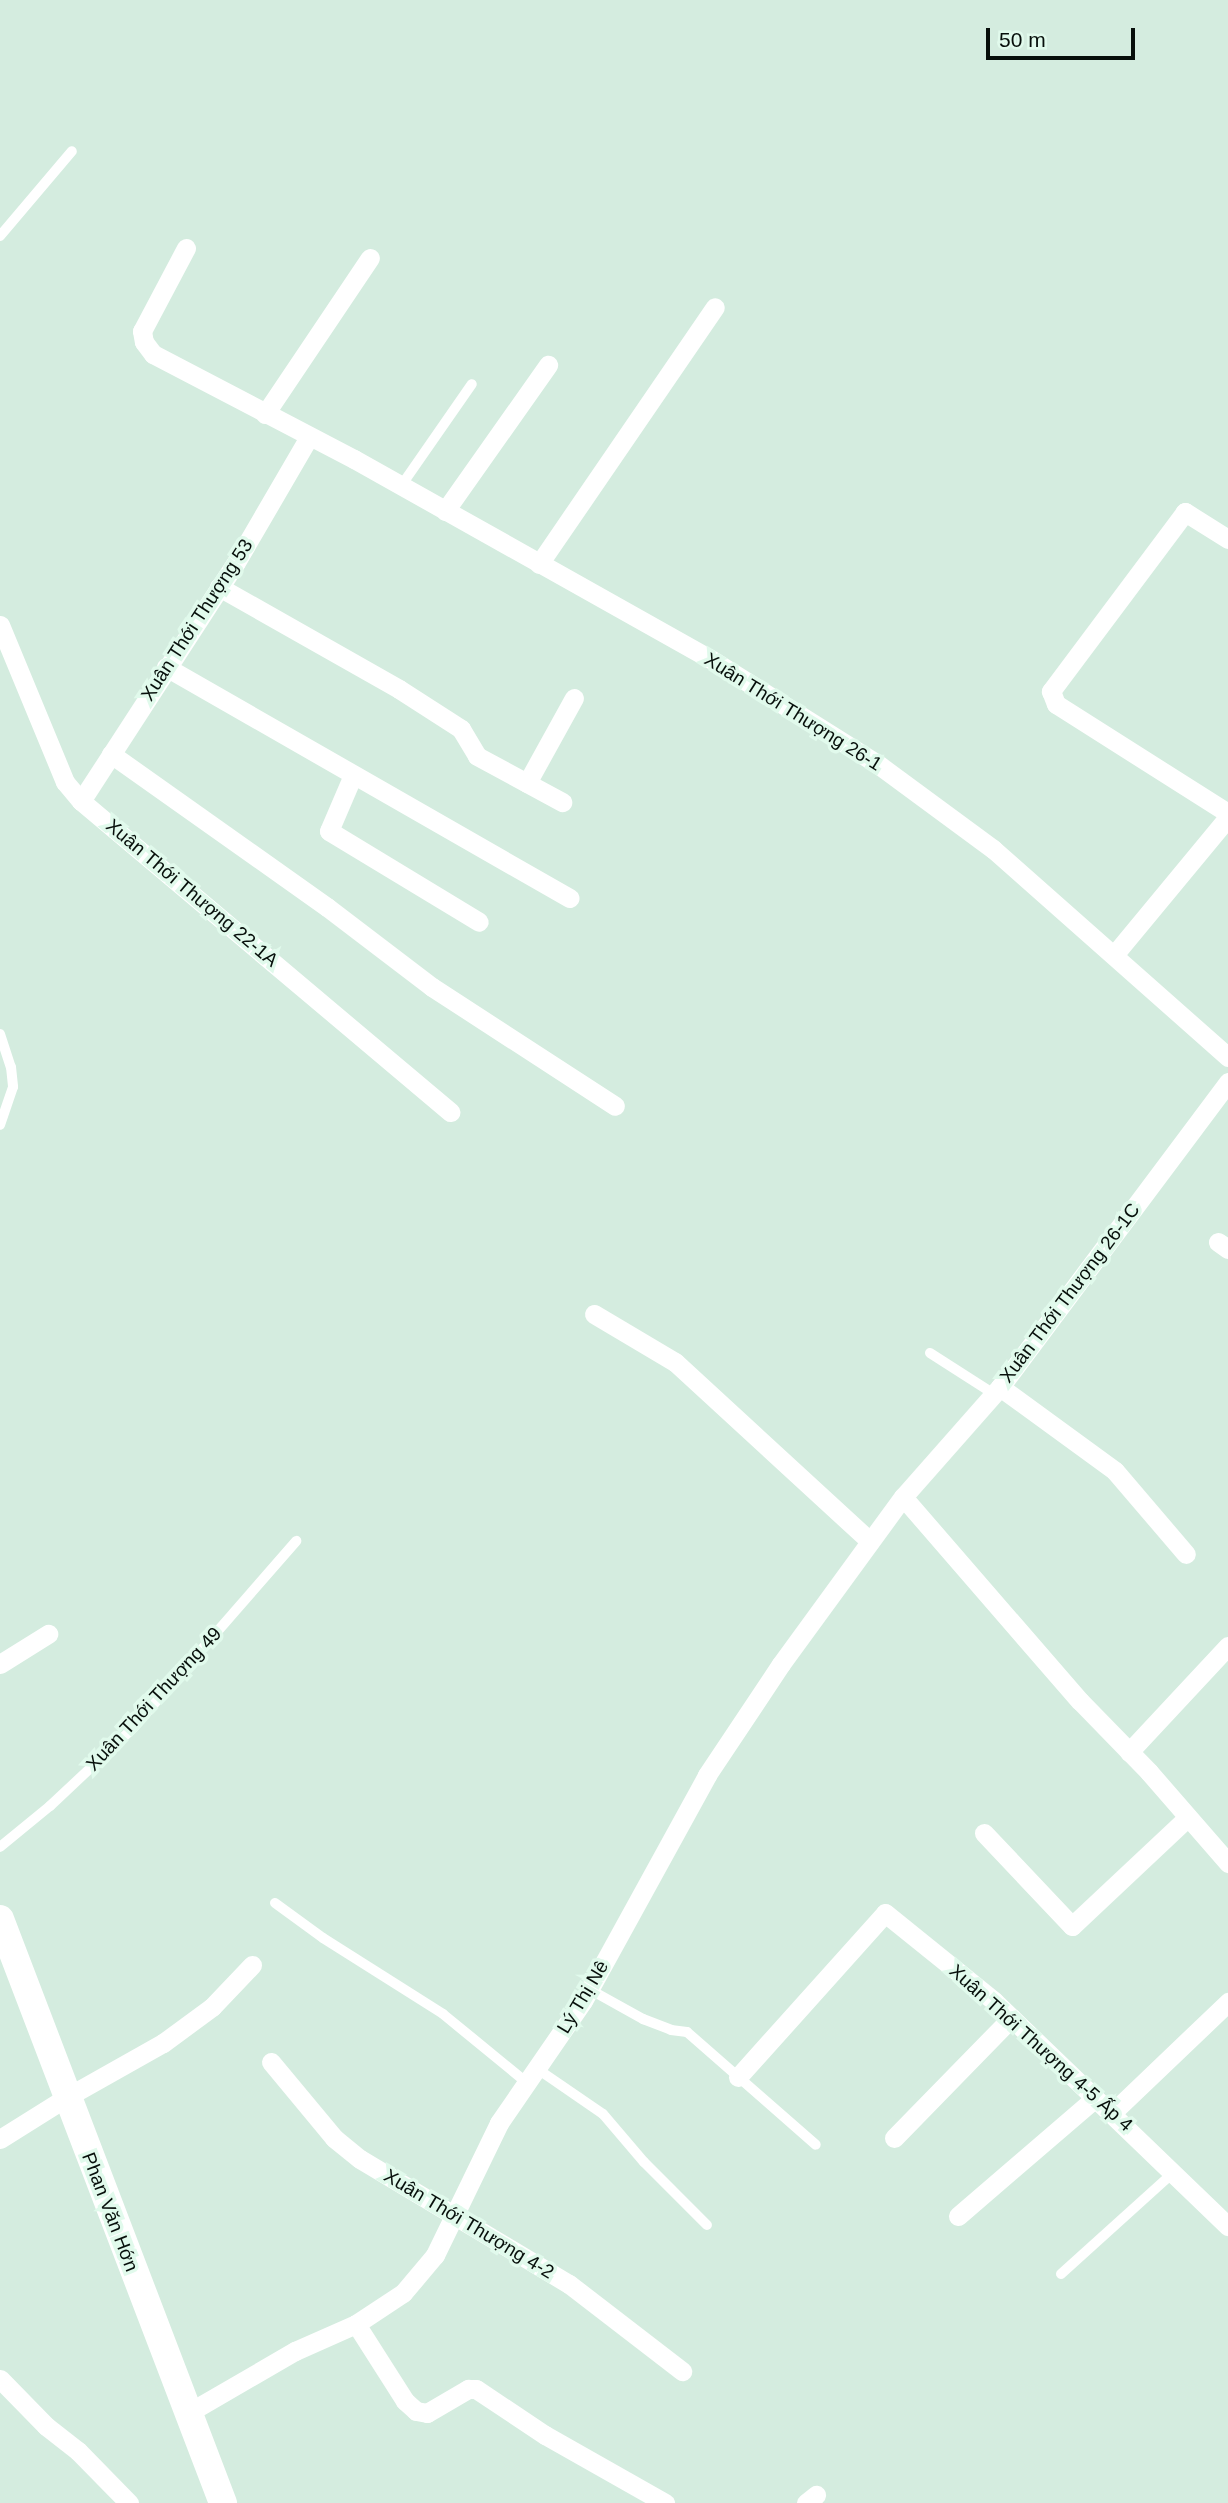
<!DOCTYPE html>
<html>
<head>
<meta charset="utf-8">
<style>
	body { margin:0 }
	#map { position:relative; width:1228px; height:2503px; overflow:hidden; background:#d4ecdf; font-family:Arial,sans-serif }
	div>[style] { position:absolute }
	.lane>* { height:10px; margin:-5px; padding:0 5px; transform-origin:5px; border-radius:5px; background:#fff }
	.street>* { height:19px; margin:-9.5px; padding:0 9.5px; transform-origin:9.5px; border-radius:9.5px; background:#fff }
	.secondary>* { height:28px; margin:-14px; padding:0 14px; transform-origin:14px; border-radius:14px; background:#fff }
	span { translate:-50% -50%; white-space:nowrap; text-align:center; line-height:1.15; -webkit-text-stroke:7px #e1faec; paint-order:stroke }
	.street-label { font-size:19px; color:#070f0b }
	.scale { position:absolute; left:986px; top:28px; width:149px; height:32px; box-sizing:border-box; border:4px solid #070f0b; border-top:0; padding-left:9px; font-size:21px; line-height:24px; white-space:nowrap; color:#070f0b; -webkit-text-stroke:5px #e1faec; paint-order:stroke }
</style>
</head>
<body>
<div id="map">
	<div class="lane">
		<div style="left:0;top:236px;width:111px;rotate:-49.7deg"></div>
		<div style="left:401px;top:486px;width:124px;rotate:-55.2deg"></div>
		<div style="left:0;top:1034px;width:35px;rotate:72deg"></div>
		<div style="left:11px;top:1067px;width:20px;rotate:84deg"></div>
		<div style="left:13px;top:1087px;width:40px;rotate:108.9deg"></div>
		<div style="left:930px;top:1353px;width:76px;rotate:32.6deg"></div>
		<div style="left:0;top:1847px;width:65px;rotate:-39.4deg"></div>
		<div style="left:50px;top:1806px;width:115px;rotate:-43.2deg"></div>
		<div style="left:134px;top:1727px;width:247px;rotate:-48.9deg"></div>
		<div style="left:275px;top:1903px;width:59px;rotate:36.1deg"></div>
		<div style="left:323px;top:1938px;width:142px;rotate:32.3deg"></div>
		<div style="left:443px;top:2014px;width:107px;rotate:39.3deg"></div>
		<div style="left:589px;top:1989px;width:62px;rotate:29.1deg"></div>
		<div style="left:643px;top:2019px;width:30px;rotate:21deg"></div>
		<div style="left:671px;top:2030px;width:16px;rotate:7deg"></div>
		<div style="left:687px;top:2032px;width:171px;rotate:41.2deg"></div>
		<div style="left:536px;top:2068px;width:81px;rotate:34.5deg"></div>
		<div style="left:603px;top:2114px;width:63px;rotate:49.5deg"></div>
		<div style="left:644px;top:2162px;width:89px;rotate:45deg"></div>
		<div style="left:1061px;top:2274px;width:152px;rotate:-42.1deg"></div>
	</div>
	<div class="street">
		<div style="left:186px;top:248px;width:94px;rotate:117.9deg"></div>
		<div style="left:142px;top:331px;width:11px;rotate:80deg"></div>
		<div style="left:144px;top:342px;width:15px;rotate:53deg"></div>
		<div style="left:153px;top:354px;width:227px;rotate:27.6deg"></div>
		<div style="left:354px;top:459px;width:407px;rotate:29.3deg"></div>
		<div style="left:709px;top:658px;width:201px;rotate:32.2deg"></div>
		<div style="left:879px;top:765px;width:142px;rotate:36.4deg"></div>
		<div style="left:993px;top:849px;width:314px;rotate:41.5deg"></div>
		<div style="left:265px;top:414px;width:188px;rotate:-56.1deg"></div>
		<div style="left:445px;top:511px;width:179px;rotate:-54.8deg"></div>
		<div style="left:1228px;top:539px;width:51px;rotate:-147.9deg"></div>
		<div style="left:1185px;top:512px;width:224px;rotate:126.8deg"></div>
		<div style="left:1051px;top:691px;width:14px;rotate:69deg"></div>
		<div style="left:1056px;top:704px;width:204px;rotate:32.4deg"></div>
		<div style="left:539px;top:564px;width:311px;rotate:-55.6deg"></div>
		<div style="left:219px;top:587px;width:207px;rotate:29.5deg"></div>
		<div style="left:399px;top:689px;width:74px;rotate:32.8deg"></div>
		<div style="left:461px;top:729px;width:31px;rotate:59deg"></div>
		<div style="left:477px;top:756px;width:97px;rotate:28.4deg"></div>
		<div style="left:0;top:625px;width:170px;rotate:67.5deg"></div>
		<div style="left:65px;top:782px;width:25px;rotate:50deg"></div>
		<div style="left:81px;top:801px;width:483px;rotate:40.1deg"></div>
		<div style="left:166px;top:667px;width:465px;rotate:29.8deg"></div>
		<div style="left:111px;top:754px;width:265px;rotate:35.3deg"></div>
		<div style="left:327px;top:907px;width:132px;rotate:37.3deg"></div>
		<div style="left:432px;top:987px;width:218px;rotate:33deg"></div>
		<div style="left:353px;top:775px;width:61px;rotate:113.2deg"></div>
		<div style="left:329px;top:831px;width:175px;rotate:31.2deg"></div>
		<div style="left:527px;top:783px;width:97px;rotate:-61.1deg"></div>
		<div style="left:81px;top:801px;width:283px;rotate:-57deg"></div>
		<div style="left:235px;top:564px;width:147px;rotate:-59.8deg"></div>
		<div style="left:1114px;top:955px;width:179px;rotate:-50.4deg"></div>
		<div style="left:1218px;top:1242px;width:12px;rotate:35deg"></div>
		<div style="left:594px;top:1314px;width:94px;rotate:30.7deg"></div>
		<div style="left:675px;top:1362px;width:265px;rotate:42.6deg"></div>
		<div style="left:1000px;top:1387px;width:142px;rotate:36.1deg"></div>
		<div style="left:1115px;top:1471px;width:109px;rotate:49.5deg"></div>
		<div style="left:903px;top:1497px;width:270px;rotate:49.1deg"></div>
		<div style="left:1080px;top:1701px;width:99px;rotate:45.8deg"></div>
		<div style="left:1149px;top:1772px;width:121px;rotate:49deg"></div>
		<div style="left:0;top:1664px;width:57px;rotate:-32deg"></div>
		<div style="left:1129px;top:1752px;width:145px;rotate:-47deg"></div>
		<div style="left:984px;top:1833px;width:128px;rotate:46.6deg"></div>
		<div style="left:1072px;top:1926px;width:159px;rotate:-43.2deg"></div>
		<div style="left:271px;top:2062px;width:99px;rotate:50.3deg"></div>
		<div style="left:334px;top:2138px;width:33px;rotate:39deg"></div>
		<div style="left:360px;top:2159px;width:244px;rotate:30.9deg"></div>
		<div style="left:569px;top:2284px;width:143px;rotate:37.6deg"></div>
		<div style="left:738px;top:2077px;width:220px;rotate:-48.1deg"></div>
		<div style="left:885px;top:1913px;width:140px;rotate:38.9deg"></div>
		<div style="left:994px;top:2001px;width:325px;rotate:43.9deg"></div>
		<div style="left:1112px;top:2113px;width:161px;rotate:-43.7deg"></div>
		<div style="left:894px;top:2138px;width:168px;rotate:-45.7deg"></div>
		<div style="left:0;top:2139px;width:79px;rotate:-32.1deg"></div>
		<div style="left:67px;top:2097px;width:110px;rotate:-29.4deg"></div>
		<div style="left:163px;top:2043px;width:61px;rotate:-36.3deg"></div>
		<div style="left:212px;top:2007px;width:58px;rotate:-46.4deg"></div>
		<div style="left:958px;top:2216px;width:181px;rotate:-40.7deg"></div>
		<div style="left:356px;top:2324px;width:91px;rotate:57.5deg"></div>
		<div style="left:405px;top:2401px;width:15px;rotate:42deg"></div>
		<div style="left:416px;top:2411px;width:11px;rotate:10deg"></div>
		<div style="left:427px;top:2413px;width:48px;rotate:-30.3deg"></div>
		<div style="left:468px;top:2389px;width:8px"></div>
		<div style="left:476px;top:2389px;width:83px;rotate:33.7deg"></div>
		<div style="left:545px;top:2435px;width:138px;rotate:29.5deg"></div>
		<div style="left:0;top:2379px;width:66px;rotate:45.6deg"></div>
		<div style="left:46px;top:2426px;width:41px;rotate:38deg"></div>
		<div style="left:78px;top:2451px;width:73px;rotate:45.6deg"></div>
		<div style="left:188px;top:2413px;width:124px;rotate:-30.1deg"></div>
		<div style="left:295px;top:2351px;width:67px;rotate:-23.9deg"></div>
		<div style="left:356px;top:2324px;width:56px;rotate:-33.4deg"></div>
		<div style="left:403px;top:2293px;width:50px;rotate:-49.9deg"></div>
		<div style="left:435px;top:2255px;width:147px;rotate:-64.1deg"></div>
		<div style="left:499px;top:2123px;width:148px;rotate:-55.5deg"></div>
		<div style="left:583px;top:2001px;width:258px;rotate:-61.2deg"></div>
		<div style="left:707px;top:1775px;width:133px;rotate:-56.3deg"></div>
		<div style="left:781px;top:1664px;width:207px;rotate:-53.9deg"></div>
		<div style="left:903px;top:1497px;width:147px;rotate:-48.6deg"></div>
		<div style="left:1000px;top:1387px;width:381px;rotate:-53.2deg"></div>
		<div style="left:806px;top:2503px;width:13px;rotate:-39deg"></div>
	</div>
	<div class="secondary">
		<div style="left:0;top:1919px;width:625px;rotate:69.1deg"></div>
	</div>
	<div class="street-label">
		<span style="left:197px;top:620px;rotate:-57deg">Xuân Thới Thượng 53</span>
		<span style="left:793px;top:712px;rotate:32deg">Xuân Thới Thượng 26-1</span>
		<span style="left:192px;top:893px;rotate:40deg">Xuân Thới Thượng 22-1A</span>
		<span style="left:1070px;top:1293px;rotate:-53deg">Xuân Thới Thượng 26-1C</span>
		<span style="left:154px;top:1699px;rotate:-47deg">Xuân Thới Thượng 49</span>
		<span style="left:583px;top:1997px;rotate:-59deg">Lý Thị Nê</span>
		<span style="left:1041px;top:2048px;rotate:42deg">Xuân Thới Thượng 4-5 Ấp 4</span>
		<span style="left:110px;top:2212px;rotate:69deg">Phan Văn Hớn</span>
		<span style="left:469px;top:2224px;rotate:31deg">Xuân Thới Thượng 4-2</span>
	</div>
	<div class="scale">50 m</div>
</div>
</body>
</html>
